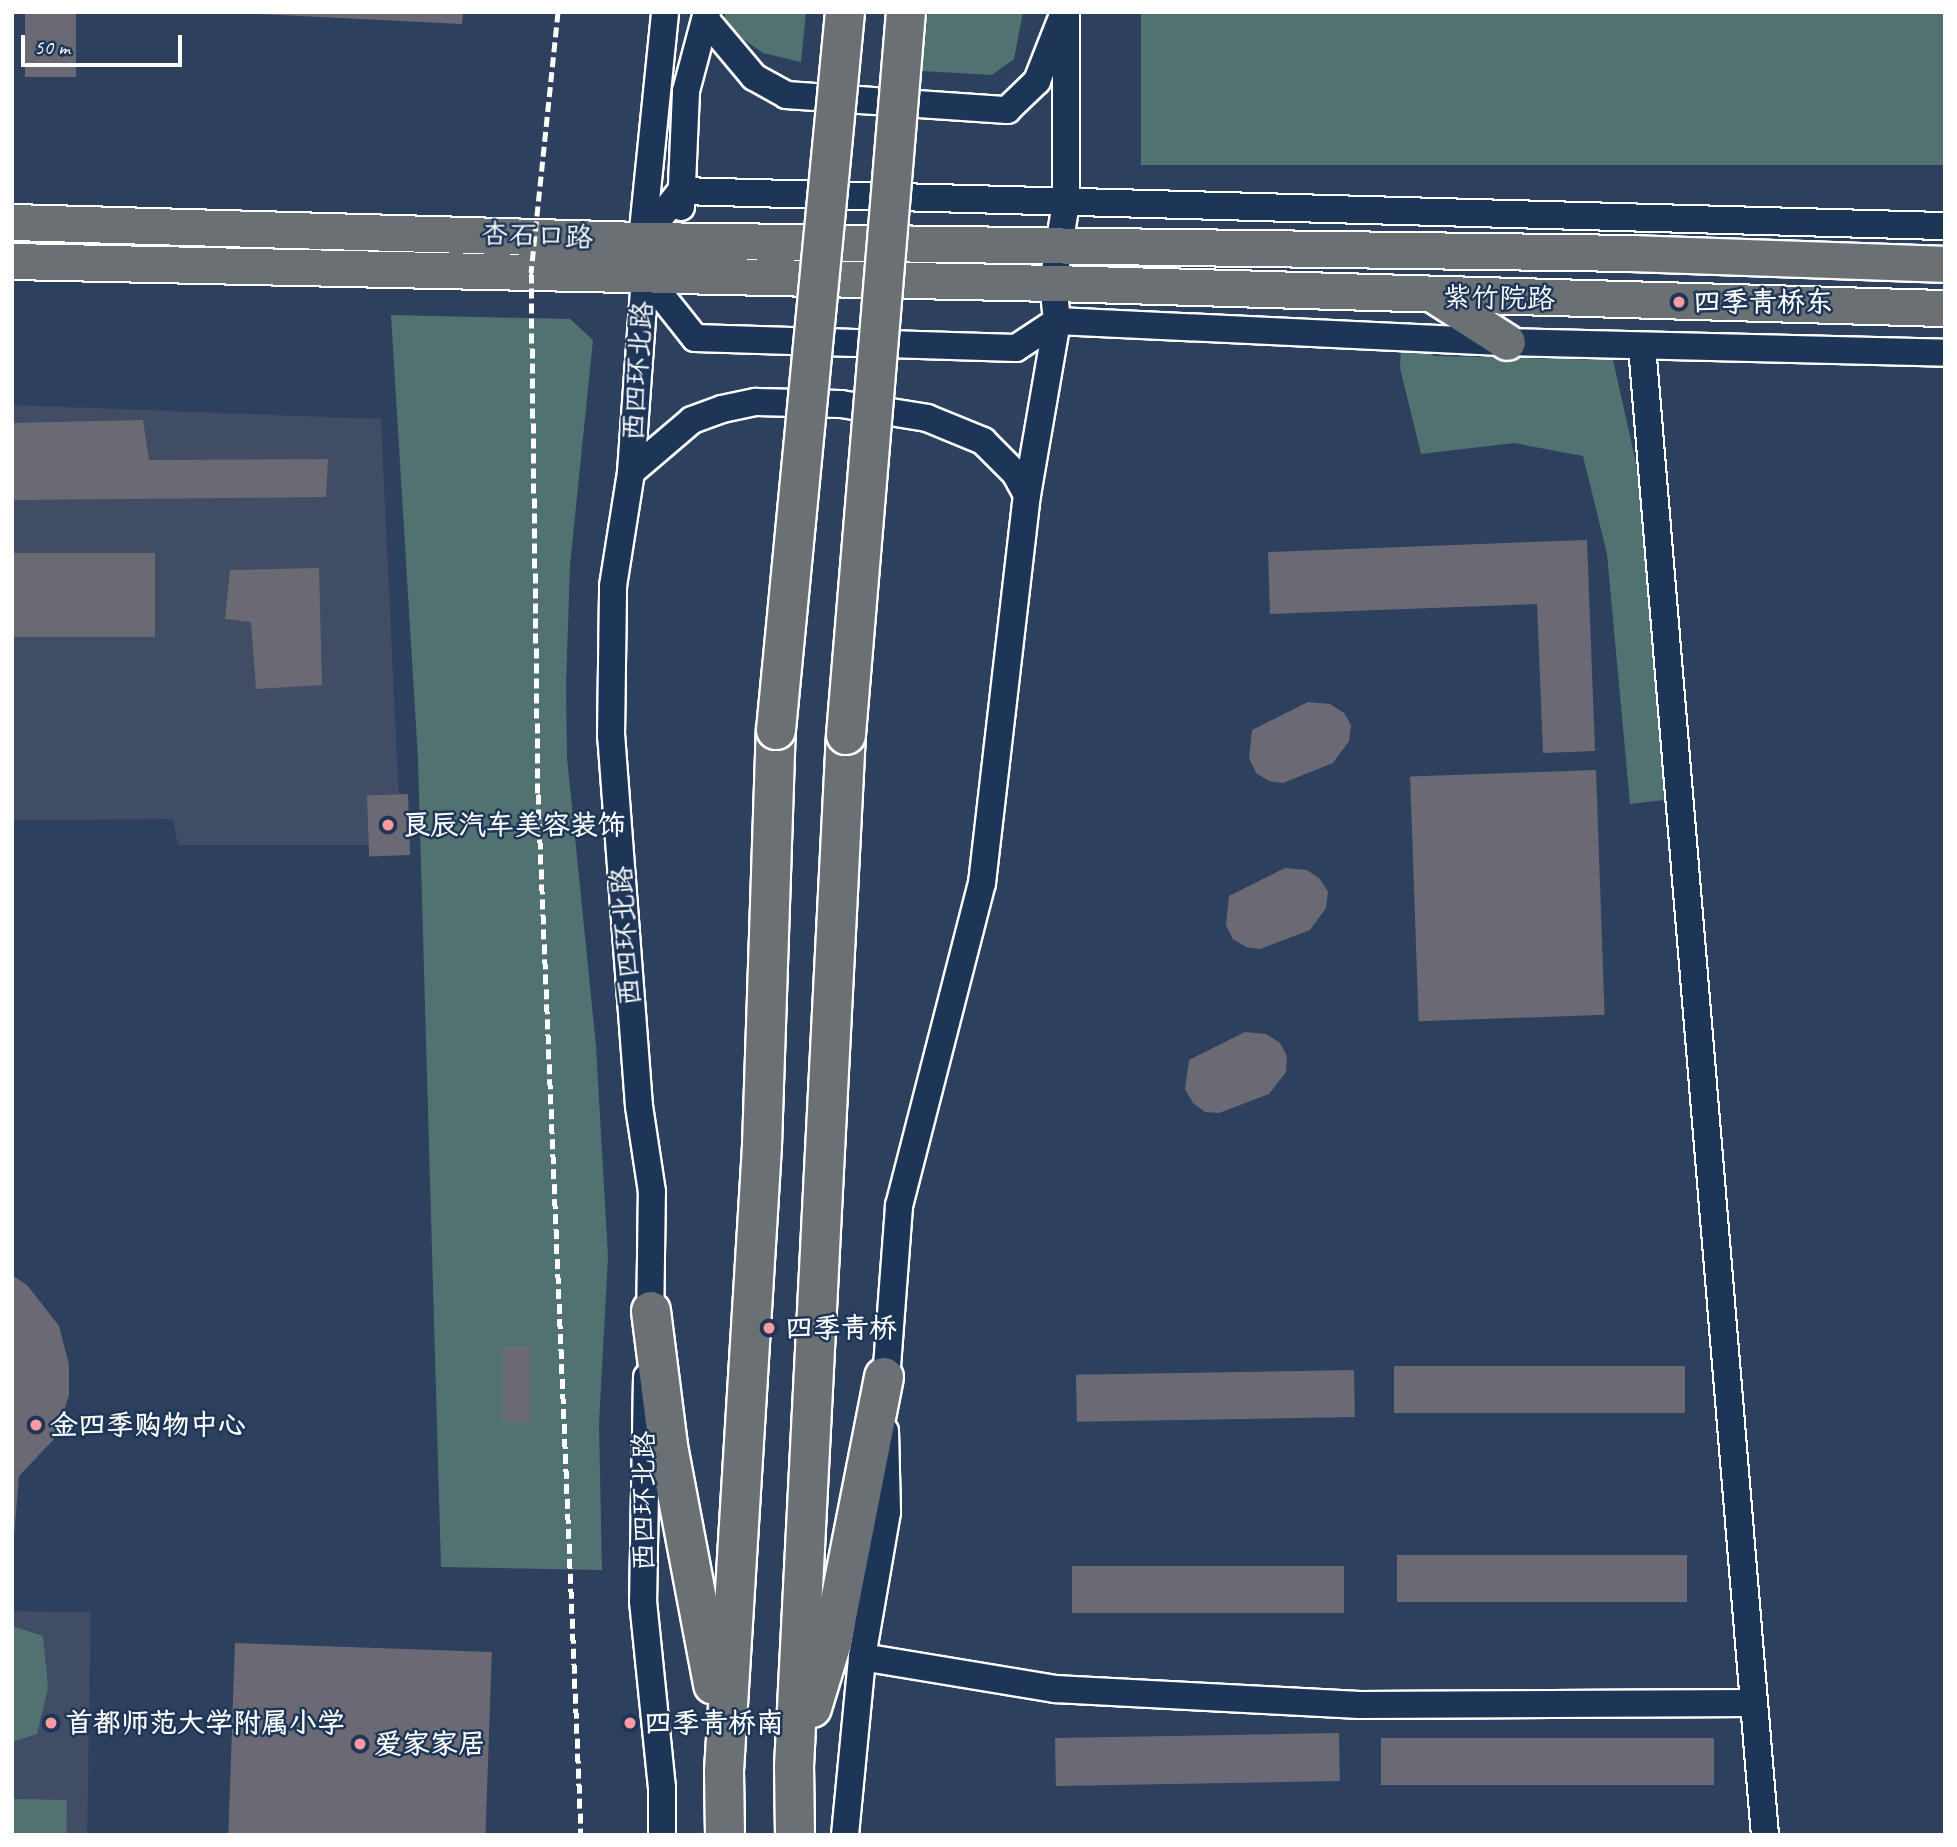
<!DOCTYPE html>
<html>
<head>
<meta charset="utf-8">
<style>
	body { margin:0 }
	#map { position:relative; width:1957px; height:1847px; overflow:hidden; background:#2d405d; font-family:Caveat,"LXGW WenKai TC",sans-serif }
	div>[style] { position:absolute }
	.built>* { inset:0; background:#404d64; transform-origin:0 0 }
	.green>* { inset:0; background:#527271; transform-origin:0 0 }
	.building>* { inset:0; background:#6b6a74; transform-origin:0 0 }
	.roads { filter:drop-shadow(2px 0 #fff) drop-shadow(-2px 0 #fff) drop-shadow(0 2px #fff) drop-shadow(0 -2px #fff) }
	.minor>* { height:26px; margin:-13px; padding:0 13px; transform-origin:13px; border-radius:13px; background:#1d3557 }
	.major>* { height:35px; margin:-17.5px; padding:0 17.5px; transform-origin:17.5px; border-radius:17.5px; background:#6a7074 }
	.highway>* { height:38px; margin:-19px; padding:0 19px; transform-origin:19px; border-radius:19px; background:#6a7074 }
	.rail>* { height:5px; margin-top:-2.5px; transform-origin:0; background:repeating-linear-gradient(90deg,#fff 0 10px,transparent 0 15px) }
	.bridges { filter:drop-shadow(2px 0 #fff) drop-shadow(-2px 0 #fff) drop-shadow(0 2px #fff) drop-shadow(0 -2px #fff) }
	.highway-bridge>* { height:38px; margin:-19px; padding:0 19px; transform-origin:19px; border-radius:19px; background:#6a7074 }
	.dots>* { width:19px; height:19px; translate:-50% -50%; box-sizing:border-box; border:4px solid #1d3557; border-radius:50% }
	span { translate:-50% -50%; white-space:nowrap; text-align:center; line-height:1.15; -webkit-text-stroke:5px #1d3557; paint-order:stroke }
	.street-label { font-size:28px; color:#fff }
	.poi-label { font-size:28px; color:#fff; font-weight:700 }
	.left { translate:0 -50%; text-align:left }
	.frame { position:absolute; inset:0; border:14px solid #fff; pointer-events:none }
	.scale { position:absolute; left:21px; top:35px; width:161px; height:32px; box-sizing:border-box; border:4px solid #fff; border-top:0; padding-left:9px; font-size:21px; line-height:24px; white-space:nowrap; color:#fff; -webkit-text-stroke:5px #1d3557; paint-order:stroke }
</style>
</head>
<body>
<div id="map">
	<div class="built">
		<div style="clip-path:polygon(12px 405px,381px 419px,401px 845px,178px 845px,173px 819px,12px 820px)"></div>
		<div style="left:12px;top:1611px;width:79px;height:224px;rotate:1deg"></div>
	</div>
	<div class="green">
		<div style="clip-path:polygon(725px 12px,806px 12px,801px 62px,763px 53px,725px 27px)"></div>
		<div style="clip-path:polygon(928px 12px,1023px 12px,1014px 59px,992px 75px,922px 71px)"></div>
		<div style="left:1141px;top:12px;width:804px;height:153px"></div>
		<div style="clip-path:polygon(391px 315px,570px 319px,593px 340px,570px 565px,566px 686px,567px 757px,596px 1046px,608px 1257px,599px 1423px,602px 1570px,441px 1567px,418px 759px)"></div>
		<div style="clip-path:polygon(1401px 343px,1429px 344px,1433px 356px,1613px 360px,1647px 512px,1664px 800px,1630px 804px,1607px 554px,1583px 456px,1514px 443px,1421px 454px,1400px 368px)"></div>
		<div style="clip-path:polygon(12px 1626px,43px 1636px,48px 1688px,37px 1734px,12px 1742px)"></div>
		<div style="left:12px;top:1799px;width:55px;height:36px;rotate:1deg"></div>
	</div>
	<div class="building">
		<div style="left:25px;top:12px;width:51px;height:65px"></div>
		<div style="clip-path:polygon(217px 12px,463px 12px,462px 24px)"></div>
		<div style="clip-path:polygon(143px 420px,149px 460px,328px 459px,326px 497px,12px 500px,12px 423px)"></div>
		<div style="clip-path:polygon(1587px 540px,1595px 751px,1543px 753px,1537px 604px,1270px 614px,1268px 552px)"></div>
		<div style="left:12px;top:553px;width:143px;height:84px"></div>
		<div style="clip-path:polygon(319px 568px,322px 685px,256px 689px,251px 622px,225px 619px,230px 570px)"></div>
		<div style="clip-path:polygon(1308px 702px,1330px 704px,1344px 713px,1351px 725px,1349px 741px,1333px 763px,1283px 783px,1269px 781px,1256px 773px,1249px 758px,1252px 730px)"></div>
		<div style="left:1596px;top:770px;width:245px;height:186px;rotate:88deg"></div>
		<div style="left:408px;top:794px;width:61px;height:41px;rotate:88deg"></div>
		<div style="clip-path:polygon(1285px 868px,1307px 870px,1320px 879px,1328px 892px,1326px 908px,1310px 930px,1260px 949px,1246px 947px,1233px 939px,1226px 925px,1229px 896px)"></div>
		<div style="clip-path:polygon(1245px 1032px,1266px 1034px,1280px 1043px,1287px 1056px,1286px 1072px,1269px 1094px,1219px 1113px,1205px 1112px,1193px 1103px,1185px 1089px,1189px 1060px)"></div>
		<div style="clip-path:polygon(12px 1275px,27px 1285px,59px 1326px,69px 1365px,69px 1395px,56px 1437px,19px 1476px,14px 1537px)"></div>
		<div style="left:503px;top:1347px;width:27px;height:75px"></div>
		<div style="left:1685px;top:1366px;width:47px;height:291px;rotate:90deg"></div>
		<div style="left:1354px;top:1370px;width:47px;height:278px;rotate:89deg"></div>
		<div style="left:1687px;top:1555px;width:47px;height:290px;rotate:90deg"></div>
		<div style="left:1344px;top:1566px;width:47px;height:272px;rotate:90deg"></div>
		<div style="left:235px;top:1643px;width:257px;height:192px;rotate:2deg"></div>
		<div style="left:1339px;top:1733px;width:48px;height:284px;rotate:89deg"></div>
		<div style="left:1714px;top:1738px;width:47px;height:333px;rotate:90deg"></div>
	</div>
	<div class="roads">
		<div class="minor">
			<div style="left:707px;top:21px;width:73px;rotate:50deg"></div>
			<div style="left:754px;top:77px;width:37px;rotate:29deg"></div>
			<div style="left:786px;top:95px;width:222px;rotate:3.9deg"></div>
			<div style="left:1007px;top:110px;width:42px;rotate:-44deg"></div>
			<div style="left:1037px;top:81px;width:66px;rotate:-68.5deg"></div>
			<div style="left:681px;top:207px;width:116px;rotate:-87.5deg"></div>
			<div style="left:686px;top:91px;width:82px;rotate:-75.1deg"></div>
			<div style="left:642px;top:240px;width:63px;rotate:-51.5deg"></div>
			<div style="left:681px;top:191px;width:1264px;rotate:1.59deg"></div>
			<div style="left:645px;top:275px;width:80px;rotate:51.6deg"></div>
			<div style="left:695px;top:338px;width:321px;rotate:1.8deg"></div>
			<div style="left:1016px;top:348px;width:49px;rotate:-33.4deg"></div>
			<div style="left:1057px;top:321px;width:450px;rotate:2.7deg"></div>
			<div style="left:1507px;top:342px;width:438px;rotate:1.4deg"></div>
			<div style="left:1642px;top:346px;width:1494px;rotate:85.28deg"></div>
			<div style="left:631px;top:472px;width:80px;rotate:-40.4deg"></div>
			<div style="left:692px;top:420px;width:32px;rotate:-20deg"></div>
			<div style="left:722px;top:409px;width:35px;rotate:-12deg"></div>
			<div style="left:756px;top:402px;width:85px;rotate:1.3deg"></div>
			<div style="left:841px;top:404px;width:87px;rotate:9.2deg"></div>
			<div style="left:927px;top:418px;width:61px;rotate:22.3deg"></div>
			<div style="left:983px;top:441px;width:45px;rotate:45deg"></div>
			<div style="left:1015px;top:473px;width:25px;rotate:61deg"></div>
			<div style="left:650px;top:1328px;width:136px;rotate:-89.2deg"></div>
			<div style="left:652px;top:1192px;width:87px;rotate:-98.6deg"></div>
			<div style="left:639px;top:1106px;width:371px;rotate:-94.3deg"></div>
			<div style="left:611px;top:736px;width:150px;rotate:-89.2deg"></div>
			<div style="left:613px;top:586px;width:115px;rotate:-81deg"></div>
			<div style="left:631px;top:472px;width:197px;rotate:-85.9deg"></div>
			<div style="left:645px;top:275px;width:35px;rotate:-95deg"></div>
			<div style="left:642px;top:240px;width:229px;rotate:-84.2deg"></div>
			<div style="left:647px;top:1377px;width:224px;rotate:91deg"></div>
			<div style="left:643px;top:1601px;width:188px;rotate:84.2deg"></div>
			<div style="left:662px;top:1788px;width:47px;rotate:90deg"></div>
			<div style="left:885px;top:1393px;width:188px;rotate:-85.7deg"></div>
			<div style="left:899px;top:1206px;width:333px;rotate:-75.6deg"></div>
			<div style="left:982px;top:883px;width:391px;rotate:-83.4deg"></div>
			<div style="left:1027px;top:495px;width:177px;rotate:-80.2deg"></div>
			<div style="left:1057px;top:321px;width:38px;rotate:-96deg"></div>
			<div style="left:1053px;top:283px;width:81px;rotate:-80.8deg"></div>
			<div style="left:1066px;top:203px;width:191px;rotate:-90deg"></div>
			<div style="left:862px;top:1657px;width:196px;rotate:9.4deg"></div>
			<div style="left:1055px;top:1689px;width:305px;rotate:3deg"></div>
			<div style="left:1360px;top:1705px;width:392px;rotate:-0.3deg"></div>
			<div style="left:845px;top:1835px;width:179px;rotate:-84.5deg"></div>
			<div style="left:862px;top:1657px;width:147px;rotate:-80.2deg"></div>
			<div style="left:887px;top:1512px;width:81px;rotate:-91.4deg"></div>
		</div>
		<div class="major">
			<div style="left:12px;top:222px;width:630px;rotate:1.64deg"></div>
			<div style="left:642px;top:240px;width:991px;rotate:0.75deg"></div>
			<div style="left:1633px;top:253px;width:312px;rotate:2deg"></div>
			<div style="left:12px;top:261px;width:1041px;rotate:1.21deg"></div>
			<div style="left:1053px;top:283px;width:892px;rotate:1.61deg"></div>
			<div style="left:1437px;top:297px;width:83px;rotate:32.7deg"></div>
		</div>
		<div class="highway">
			<div style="left:651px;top:1311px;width:136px;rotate:82.8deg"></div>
			<div style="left:668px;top:1446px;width:243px;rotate:79.3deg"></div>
			<div style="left:812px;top:1708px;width:69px;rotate:-73.1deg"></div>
			<div style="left:832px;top:1642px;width:270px;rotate:-78.9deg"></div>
			<div style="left:725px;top:1835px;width:64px;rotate:-90.9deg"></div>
			<div style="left:724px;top:1771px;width:626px;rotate:-86.52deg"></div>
			<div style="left:762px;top:1146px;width:416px;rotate:-88.1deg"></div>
			<div style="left:795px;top:1835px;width:68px;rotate:-90.8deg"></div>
			<div style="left:794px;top:1767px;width:1033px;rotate:-87.12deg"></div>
		</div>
	</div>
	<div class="rail">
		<div style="left:558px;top:12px;width:262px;rotate:95.9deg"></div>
		<div style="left:531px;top:273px;width:521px;rotate:89.23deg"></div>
		<div style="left:538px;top:794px;width:1042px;rotate:87.63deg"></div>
	</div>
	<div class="bridges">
		<div class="highway-bridge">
			<div style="left:776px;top:730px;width:721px;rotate:-84.51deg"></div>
			<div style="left:846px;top:735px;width:725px;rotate:-85.26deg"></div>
		</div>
	</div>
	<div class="dots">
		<div style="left:1679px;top:302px;background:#ff9aa2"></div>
		<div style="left:388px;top:825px;background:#ff9aa2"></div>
		<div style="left:769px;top:1328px;background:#ff9aa2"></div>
		<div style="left:36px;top:1425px;background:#ff9aa2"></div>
		<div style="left:51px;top:1723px;background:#ff9aa2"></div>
		<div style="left:630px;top:1723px;background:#ff9aa2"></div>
		<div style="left:360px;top:1744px;background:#ff9aa2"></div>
	</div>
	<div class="street-label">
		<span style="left:537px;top:236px;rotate:2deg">杏石口路</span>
		<span style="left:1499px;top:298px;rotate:1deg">紫竹院路</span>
		<span style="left:638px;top:371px;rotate:-86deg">西四环北路</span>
		<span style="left:626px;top:936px;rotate:-94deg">西四环北路</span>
		<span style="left:644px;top:1501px;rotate:-90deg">西四环北路</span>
	</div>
	<div class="poi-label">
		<span class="left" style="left:1693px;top:302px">四季青桥东</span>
		<span class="left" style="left:402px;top:825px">良辰汽车美容装饰</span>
		<span class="left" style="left:785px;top:1328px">四季青桥</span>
		<span class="left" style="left:50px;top:1425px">金四季购物中心</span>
		<span class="left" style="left:65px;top:1723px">首都师范大学附属小学</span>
		<span class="left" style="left:644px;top:1723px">四季青桥南</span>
		<span class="left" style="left:374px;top:1744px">爱家家居</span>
	</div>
	<div class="frame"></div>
	<div class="scale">50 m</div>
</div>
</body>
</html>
